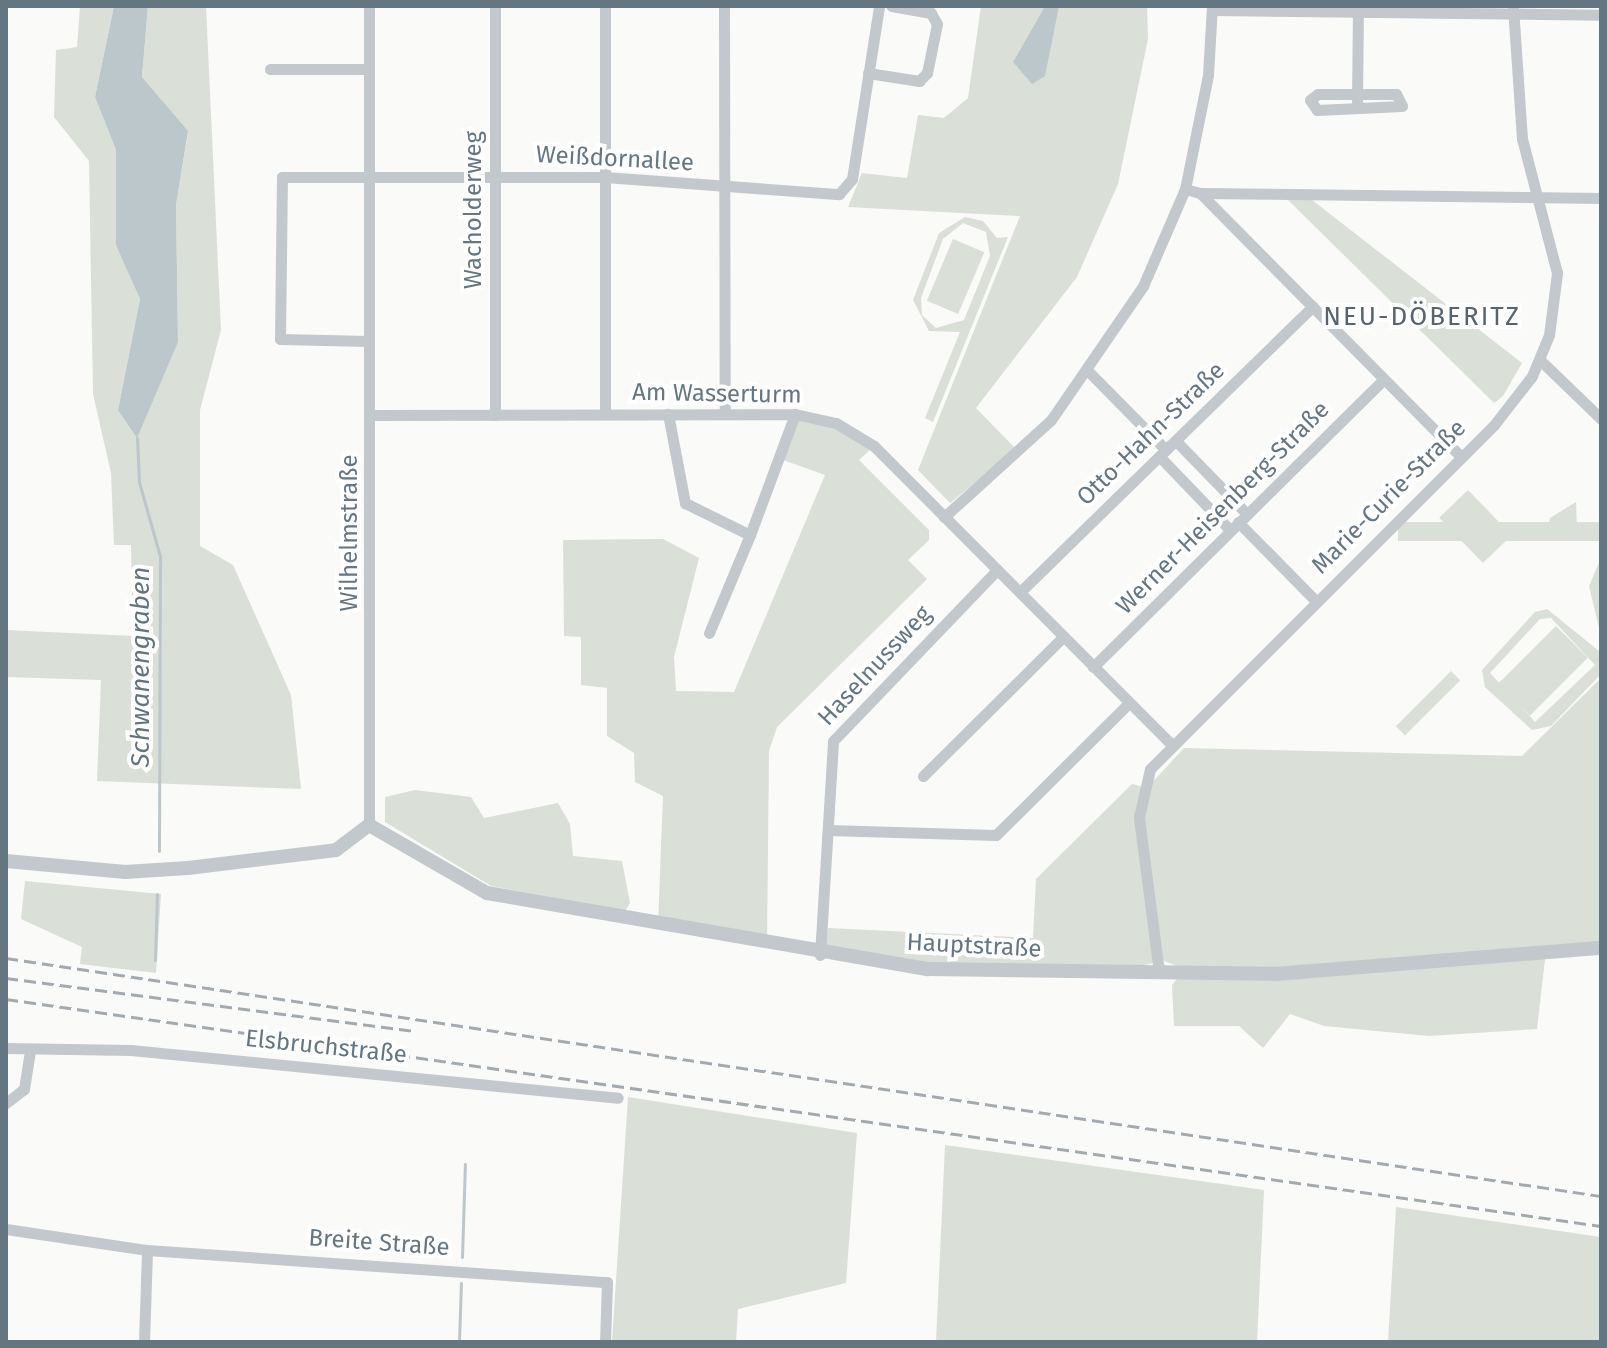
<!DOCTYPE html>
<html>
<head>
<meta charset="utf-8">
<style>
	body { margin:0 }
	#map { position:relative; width:1607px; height:1348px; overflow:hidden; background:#fafaf8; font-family:"Fira Sans",sans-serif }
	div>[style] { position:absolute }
	.green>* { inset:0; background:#dadfd7; transform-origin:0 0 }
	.water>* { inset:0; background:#bbc7cb }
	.stream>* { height:3px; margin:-1.5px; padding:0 1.5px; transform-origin:1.5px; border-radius:1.5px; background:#bbc7cb }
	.minor>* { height:11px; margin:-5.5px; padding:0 5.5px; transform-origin:5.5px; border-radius:5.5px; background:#c3c8cc }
	.tertiary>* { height:14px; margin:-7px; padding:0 7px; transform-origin:7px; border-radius:7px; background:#c3c8cc }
	.rail>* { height:3px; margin-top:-1.5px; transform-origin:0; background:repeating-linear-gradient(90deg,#a2aab0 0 12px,transparent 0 18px) }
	span { translate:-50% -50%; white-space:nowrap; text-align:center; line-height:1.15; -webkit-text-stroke:8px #fff; paint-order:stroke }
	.street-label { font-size:24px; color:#657683 }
	.neighbourhood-label { font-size:26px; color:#57646e; letter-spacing:2px }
	.water-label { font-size:26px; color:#60757c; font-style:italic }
	.frame { position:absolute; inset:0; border:8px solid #657683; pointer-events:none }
</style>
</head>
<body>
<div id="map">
	<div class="green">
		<div style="clip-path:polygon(80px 6px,114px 6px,95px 97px,116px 150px,117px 245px,140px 299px,118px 410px,178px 342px,176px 205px,188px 132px,142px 77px,148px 6px,206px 6px,221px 330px,200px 410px,200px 546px,233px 565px,291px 695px,301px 789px,97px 781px,101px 680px,6px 677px,6px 630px,133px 636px,131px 545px,114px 545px,111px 473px,93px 394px,89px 161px,54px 117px,56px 50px,77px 47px)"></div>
		<div style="clip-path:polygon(981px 6px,1045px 6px,1013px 62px,1059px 6px,1147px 6px,1148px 39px,1118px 184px,1077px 277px,976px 408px,1016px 449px,950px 503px,918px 470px,1020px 216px,848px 207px,862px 173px,907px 178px,918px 115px,944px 118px,968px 98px)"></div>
		<div style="clip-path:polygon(1288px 200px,1312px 200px,1522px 363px,1503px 396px,1494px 403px)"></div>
		<div style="clip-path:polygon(evenodd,965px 217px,983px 221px,997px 238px,1008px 237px,933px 422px,925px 418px,960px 332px,929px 331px,913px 300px,939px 233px,965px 217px,963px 223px,986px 232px,990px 256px,964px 320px,936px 328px,922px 315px,921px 298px,943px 239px,963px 223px)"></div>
		<div style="left:953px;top:239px;width:34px;height:67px;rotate:23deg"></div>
		<div style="clip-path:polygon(795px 414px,836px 423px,874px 446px,859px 460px,929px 530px,929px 540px,908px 560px,927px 579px,777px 727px,769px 751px,767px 944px,658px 924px,663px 796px,635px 782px,634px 753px,607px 736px,607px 688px,581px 685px,581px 637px,564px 636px,563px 540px,663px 539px,699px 558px,674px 657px,676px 691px,734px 692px,825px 475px,783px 460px)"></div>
		<div style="left:1468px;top:490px;width:63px;height:40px;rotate:46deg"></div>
		<div style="clip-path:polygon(1576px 502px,1577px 531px,1563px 537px,1547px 532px,1550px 518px)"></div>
		<div style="left:1601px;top:522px;width:19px;height:203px;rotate:90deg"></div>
		<div style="clip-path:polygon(1601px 558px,1601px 636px,1589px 586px)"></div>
		<div style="clip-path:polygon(evenodd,1547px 609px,1599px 651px,1601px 674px,1551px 726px,1532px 730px,1485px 687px,1482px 670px,1535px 612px,1547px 609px,1551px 618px,1595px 665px,1535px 722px,1490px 673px,1540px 619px,1551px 618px)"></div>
		<div style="left:1556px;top:626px;width:45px;height:82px;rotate:45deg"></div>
		<div style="left:1451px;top:671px;width:13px;height:78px;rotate:45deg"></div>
		<div style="clip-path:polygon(1601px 678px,1601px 943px,1546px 951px,1537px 1029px,1429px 1036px,1324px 1026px,1290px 1014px,1263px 1048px,1239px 1026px,1174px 1026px,1172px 985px,1185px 969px,1164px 961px,1129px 968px,926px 964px,825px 948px,828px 928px,1033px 938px,1036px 879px,1132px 784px,1147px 788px,1184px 748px,1522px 756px)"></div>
		<div style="clip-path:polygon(415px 790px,471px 797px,484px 818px,558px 803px,570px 824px,573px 856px,622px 861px,630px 903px,625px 911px,491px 886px,385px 822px,385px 797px)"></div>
		<div style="clip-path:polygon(25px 881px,161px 894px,156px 973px,80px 964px,82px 947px,21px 919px)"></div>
		<div style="clip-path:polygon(628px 1097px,857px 1133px,846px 1283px,738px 1309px,736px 1342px,612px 1342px)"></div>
		<div style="clip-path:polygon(945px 1145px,1264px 1190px,1257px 1342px,936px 1342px)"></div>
		<div style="clip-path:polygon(1396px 1207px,1601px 1237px,1601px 1342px,1388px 1342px)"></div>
	</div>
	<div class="water">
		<div style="clip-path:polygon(114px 6px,148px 6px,142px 77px,188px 131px,176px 205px,178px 342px,137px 438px,118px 410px,140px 299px,116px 245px,116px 150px,95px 97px)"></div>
		<div style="clip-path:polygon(1045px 6px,1059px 6px,1045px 76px,1032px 84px,1013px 62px)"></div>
	</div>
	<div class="stream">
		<div style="left:137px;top:438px;width:44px;rotate:87.4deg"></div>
		<div style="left:139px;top:482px;width:77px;rotate:74.2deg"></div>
		<div style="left:160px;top:556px;width:295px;rotate:90.2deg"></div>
		<div style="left:155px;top:960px;width:66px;rotate:-88.3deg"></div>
		<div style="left:462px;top:1257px;width:93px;rotate:-88.2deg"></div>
		<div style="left:459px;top:1342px;width:59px;rotate:-88.1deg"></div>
	</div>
	<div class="minor">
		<div style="left:369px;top:6px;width:819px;rotate:90deg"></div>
		<div style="left:605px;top:6px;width:408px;rotate:90deg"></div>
		<div style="left:724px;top:6px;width:408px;rotate:89.9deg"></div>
		<div style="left:1212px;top:10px;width:389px;rotate:0.7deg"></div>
		<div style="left:270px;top:69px;width:99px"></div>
		<div style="left:868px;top:73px;width:52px;rotate:8.9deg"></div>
		<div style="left:919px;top:81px;width:11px;rotate:-45deg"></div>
		<div style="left:927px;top:73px;width:50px;rotate:-78.5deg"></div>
		<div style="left:937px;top:24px;width:13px;rotate:-119deg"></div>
		<div style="left:931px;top:13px;width:40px;rotate:-170deg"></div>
		<div style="left:1318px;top:94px;width:78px"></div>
		<div style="left:1396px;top:94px;width:13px;rotate:63deg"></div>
		<div style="left:1402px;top:106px;width:85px;rotate:177.3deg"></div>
		<div style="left:1317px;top:110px;width:12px;rotate:-125deg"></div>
		<div style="left:1310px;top:100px;width:10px;rotate:-37deg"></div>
		<div style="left:1357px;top:101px;width:94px;rotate:-89.4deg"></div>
		<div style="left:1185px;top:189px;width:16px;rotate:15deg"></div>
		<div style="left:1200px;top:193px;width:371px;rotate:45.3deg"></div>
		<div style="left:1200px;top:193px;width:401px;rotate:0.7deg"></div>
		<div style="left:369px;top:341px;width:89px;rotate:-178.7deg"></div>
		<div style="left:280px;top:339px;width:162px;rotate:-89.3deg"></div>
		<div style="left:282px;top:177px;width:323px"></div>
		<div style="left:605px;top:177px;width:235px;rotate:4.2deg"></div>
		<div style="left:839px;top:194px;width:20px;rotate:-49deg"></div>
		<div style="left:852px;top:179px;width:175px;rotate:-81.1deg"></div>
		<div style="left:1540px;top:360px;width:85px;rotate:44deg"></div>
		<div style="left:1090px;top:373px;width:108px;rotate:45.4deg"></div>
		<div style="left:668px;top:414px;width:91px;rotate:79.2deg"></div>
		<div style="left:685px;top:503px;width:72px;rotate:26.2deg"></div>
		<div style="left:750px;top:535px;width:129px;rotate:-69.6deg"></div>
		<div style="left:371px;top:415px;width:424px;rotate:-0.1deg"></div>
		<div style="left:795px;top:414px;width:42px;rotate:12.4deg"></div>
		<div style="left:836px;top:423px;width:44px;rotate:31.2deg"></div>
		<div style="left:874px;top:446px;width:421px;rotate:45.1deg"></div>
		<div style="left:495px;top:415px;width:409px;rotate:-90deg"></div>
		<div style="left:1176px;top:441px;width:102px;rotate:45.8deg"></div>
		<div style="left:1160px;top:457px;width:101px;rotate:46.2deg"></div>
		<div style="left:944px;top:517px;width:144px;rotate:-42.2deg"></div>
		<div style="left:1051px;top:420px;width:163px;rotate:-55.5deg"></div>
		<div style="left:1143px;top:286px;width:106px;rotate:-66.6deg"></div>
		<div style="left:1185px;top:189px;width:116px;rotate:-78.6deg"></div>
		<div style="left:1208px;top:75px;width:69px;rotate:-86.7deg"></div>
		<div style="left:1238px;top:522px;width:111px;rotate:45.4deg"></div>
		<div style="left:1020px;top:592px;width:409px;rotate:-44.3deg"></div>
		<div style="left:709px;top:633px;width:106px;rotate:-67.3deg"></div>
		<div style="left:1093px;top:667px;width:408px;rotate:-44.7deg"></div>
		<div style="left:923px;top:776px;width:197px;rotate:-44.8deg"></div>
		<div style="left:828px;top:830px;width:168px;rotate:1.7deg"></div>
		<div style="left:996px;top:835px;width:186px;rotate:-44.8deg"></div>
		<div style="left:820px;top:955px;width:214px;rotate:-86.5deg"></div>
		<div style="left:833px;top:741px;width:237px;rotate:-46.2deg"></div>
		<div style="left:1159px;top:972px;width:156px;rotate:-97.4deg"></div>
		<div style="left:1139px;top:817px;width:49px;rotate:-77.1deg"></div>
		<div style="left:1150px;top:769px;width:486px;rotate:-45deg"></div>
		<div style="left:1494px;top:425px;width:62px;rotate:-52.2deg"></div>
		<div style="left:1532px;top:376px;width:44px;rotate:-67.5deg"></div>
		<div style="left:1549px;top:335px;width:63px;rotate:-82.6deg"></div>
		<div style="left:1557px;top:273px;width:138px;rotate:-104.6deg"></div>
		<div style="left:1522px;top:139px;width:133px;rotate:-93.9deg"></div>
		<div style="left:6px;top:1048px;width:125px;rotate:0.9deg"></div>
		<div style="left:131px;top:1050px;width:489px;rotate:5.6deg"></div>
		<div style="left:6px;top:1103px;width:23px;rotate:-38deg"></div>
		<div style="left:24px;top:1089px;width:38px;rotate:-81deg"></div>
		<div style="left:6px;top:1229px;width:143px;rotate:8.5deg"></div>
		<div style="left:147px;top:1250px;width:461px;rotate:4deg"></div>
		<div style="left:607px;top:1282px;width:60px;rotate:91.9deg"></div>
		<div style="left:144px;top:1342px;width:92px;rotate:-88.1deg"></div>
	</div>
	<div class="tertiary">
		<div style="left:6px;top:861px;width:120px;rotate:5.3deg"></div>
		<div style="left:125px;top:872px;width:63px;rotate:-3.6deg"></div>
		<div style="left:188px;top:868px;width:149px;rotate:-6.9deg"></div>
		<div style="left:336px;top:850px;width:41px;rotate:-37.1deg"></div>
		<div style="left:369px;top:825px;width:136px;rotate:30deg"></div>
		<div style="left:487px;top:893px;width:448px;rotate:9.8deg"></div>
		<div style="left:929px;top:969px;width:346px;rotate:0.8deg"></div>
		<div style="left:1275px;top:974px;width:327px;rotate:-4.6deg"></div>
	</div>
	<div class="rail">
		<div style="left:6px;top:958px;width:1613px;rotate:8.49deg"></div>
		<div style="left:6px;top:978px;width:412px;rotate:7.4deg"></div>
		<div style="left:6px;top:999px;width:1611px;rotate:8.1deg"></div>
	</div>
	<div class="street-label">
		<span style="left:615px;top:159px;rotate:3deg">Weißdornallee</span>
		<span style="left:474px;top:210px;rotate:-90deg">Wacholderweg</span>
		<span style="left:717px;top:394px;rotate:1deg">Am Wasserturm</span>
		<span style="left:1151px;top:434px;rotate:-44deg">Otto-Hahn-Straße</span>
		<span style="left:1389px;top:497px;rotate:-45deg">Marie-Curie-Straße</span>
		<span style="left:1223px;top:508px;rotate:-45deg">Werner-Heisenberg-Straße</span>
		<span style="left:350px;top:533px;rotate:-90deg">Wilhelmstraße</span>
		<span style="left:875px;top:666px;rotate:-47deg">Haselnussweg</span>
		<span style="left:974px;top:946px;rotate:3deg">Hauptstraße</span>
		<span style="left:326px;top:1047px;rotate:6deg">Elsbruchstraße</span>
		<span style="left:379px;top:1243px;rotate:4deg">Breite Straße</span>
	</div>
	<div class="neighbourhood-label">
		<span style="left:1422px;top:317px">NEU-DÖBERITZ</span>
	</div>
	<div class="water-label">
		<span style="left:141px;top:667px;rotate:-90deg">Schwanengraben</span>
	</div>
	<div class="frame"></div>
</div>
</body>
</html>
